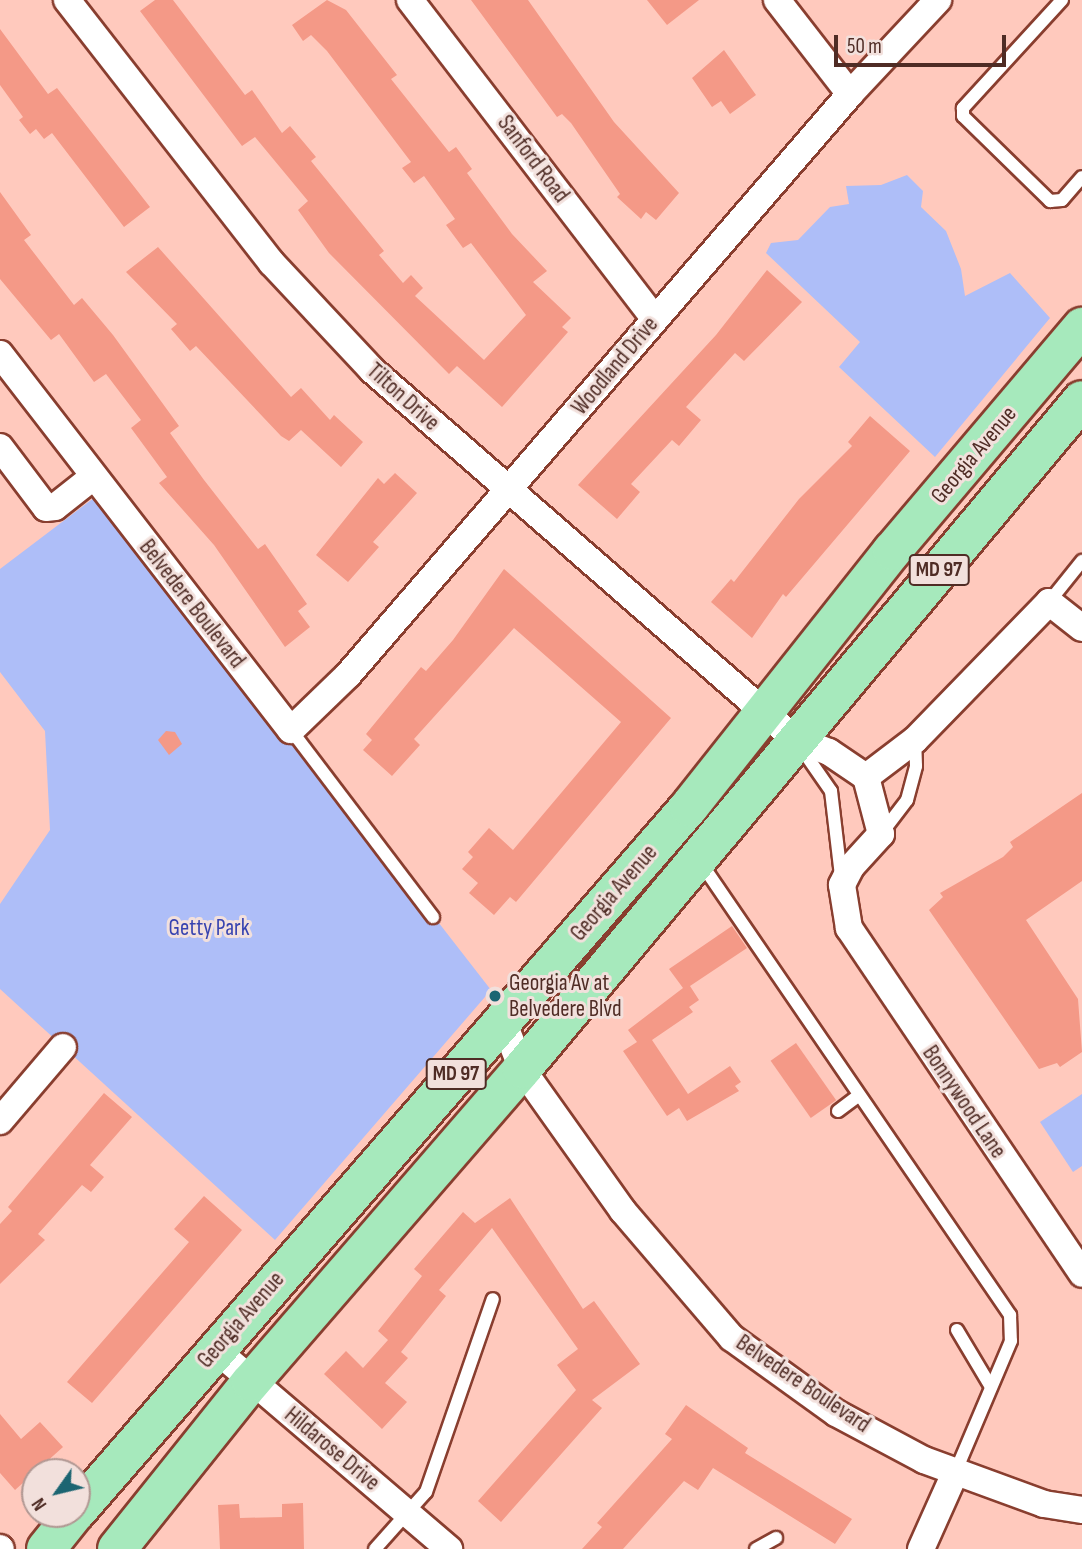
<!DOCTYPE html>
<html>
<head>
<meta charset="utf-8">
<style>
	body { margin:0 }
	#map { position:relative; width:1082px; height:1549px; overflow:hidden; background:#ffc9bd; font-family:"Sofia Sans Condensed",sans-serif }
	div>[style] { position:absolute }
	.green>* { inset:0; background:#aebef8 }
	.building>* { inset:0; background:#f49987; transform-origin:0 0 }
	.roads { filter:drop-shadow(2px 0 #893e2f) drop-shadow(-2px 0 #893e2f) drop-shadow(0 2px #893e2f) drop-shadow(0 -2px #893e2f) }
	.lane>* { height:12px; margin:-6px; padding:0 6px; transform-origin:6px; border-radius:6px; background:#fff }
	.street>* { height:26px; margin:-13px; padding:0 13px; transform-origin:13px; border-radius:13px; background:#fff }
	.primary>* { height:38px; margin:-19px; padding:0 19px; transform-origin:19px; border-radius:19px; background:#a6e9bc }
	.dots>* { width:19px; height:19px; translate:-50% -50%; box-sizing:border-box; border:4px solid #f2e0dc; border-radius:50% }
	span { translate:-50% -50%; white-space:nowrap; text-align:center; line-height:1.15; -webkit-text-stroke:6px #f2e0dc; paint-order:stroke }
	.shield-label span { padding:2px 5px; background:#f2e0dc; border:2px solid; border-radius:5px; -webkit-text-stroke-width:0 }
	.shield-label { font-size:21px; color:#4f2c25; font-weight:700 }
	.street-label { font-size:23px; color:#4f2c25 }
	.park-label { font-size:23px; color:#3743b0 }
	.poi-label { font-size:23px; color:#4f2c25 }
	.left { translate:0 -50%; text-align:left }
	.north { position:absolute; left:21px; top:1458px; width:70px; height:70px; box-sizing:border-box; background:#f2e0dc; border:2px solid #b19893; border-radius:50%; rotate:236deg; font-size:19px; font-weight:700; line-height:28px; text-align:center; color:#4f2c25 }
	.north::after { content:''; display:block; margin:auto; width:24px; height:32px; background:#1c6572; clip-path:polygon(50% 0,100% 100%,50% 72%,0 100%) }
	.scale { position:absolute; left:834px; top:35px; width:172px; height:32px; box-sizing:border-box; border:4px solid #4f2c25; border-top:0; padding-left:9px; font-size:21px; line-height:24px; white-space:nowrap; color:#4f2c25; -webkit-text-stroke:5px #f2e0dc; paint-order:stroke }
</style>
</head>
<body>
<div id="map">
	<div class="green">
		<div style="clip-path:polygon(907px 175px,923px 191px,921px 207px,946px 231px,961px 269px,965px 296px,1010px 273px,1050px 318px,935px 457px,839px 367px,860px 342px,766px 253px,771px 243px,798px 240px,830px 207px,849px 204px,846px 186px,881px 185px)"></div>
		<div style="clip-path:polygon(103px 491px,491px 990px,275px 1240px,0 989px,0 904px,50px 830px,45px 731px,0 672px,0 569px)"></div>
		<div style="clip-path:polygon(1082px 1094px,1082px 1166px,1073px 1172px,1040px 1122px)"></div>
	</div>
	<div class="building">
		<div style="clip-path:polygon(155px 0,173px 0,245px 95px,252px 90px,282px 133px,290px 126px,316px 157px,311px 161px,384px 251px,379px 255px,403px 283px,411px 275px,423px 288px,415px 296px,484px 360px,526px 315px,471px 243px,463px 248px,446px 225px,455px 219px,424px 176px,414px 183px,402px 168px,411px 162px,327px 51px,311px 35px,303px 41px,292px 25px,327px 0,346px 10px,397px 75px,391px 79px,449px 152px,456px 147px,472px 169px,467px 173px,512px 234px,547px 271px,533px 282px,571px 318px,562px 327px,568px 332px,502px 407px,457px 366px,449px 374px,329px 253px,298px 210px,308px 201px,255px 137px,242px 146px,140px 11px)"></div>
		<div style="clip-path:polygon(471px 0,528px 0,614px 122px,679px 193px,656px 220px,646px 212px,641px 219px,617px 197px,620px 194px,571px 123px,562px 114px,557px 117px)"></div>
		<div style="clip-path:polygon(647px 0,699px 0,667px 25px)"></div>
		<div style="clip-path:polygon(0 29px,48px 94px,57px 88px,150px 207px,124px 227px,52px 133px,44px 139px,36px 129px,30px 134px,19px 120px,23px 117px,0 85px)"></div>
		<div style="clip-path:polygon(724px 50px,756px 95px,730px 114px,721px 101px,712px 107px,692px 78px)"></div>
		<div style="clip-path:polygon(0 192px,31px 235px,24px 240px,74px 305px,82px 298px,113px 335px,179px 426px,170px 433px,204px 480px,258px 549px,265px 544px,307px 604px,298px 611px,310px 627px,285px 647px,214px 545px,159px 483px,167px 477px,131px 428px,141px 420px,106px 374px,94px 382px,59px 334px,51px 340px,0 279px)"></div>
		<div style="clip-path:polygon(158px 247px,291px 397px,301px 388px,330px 420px,334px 415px,363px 442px,341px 467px,301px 430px,289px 441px,281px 436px,196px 346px,190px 351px,171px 329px,177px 324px,126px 272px)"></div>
		<div style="clip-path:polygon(767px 270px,802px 302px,744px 361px,735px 353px,686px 407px,701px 420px,679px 446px,672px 440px,631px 484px,640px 492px,617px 519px,578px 485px,716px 335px)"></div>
		<div style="clip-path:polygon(870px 416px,910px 451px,786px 597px,783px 594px,752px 638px,711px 602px,731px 579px,734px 582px,799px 499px,852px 446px,848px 442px)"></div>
		<div style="clip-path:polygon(395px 473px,417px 493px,373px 542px,379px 547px,348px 582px,316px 555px,378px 478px,384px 484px)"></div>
		<div style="clip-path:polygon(504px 569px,671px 718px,516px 902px,510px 897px,494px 915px,469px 893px,478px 883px,462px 869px,473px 857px,468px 852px,489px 828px,513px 850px,621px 722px,514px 628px,414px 739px,420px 745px,392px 776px,363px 750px,372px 740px,366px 734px,421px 667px,426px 671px,453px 640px)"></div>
		<div style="clip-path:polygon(166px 731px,175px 732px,182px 744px,169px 755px,158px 740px)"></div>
		<div style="clip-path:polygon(1082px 793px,1082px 881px,1026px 920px,1078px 999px,1082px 1052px,1060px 1067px,1057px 1063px,1039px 1069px,929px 910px,943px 897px,940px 893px,1003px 857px,1013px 847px,1010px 842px)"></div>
		<div style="clip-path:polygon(732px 926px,747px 948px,690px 986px,699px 1000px,689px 1007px,693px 1012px,652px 1040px,688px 1094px,730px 1066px,741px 1082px,735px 1086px,739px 1091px,687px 1121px,679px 1108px,667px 1116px,623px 1051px,637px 1042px,628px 1030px,683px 988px,669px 969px)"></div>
		<div style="left:796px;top:1043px;width:70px;height:31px;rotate:55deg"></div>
		<div style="clip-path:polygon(104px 1093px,132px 1117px,90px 1165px,104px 1177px,91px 1192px,82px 1185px,38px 1234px,45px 1240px,0 1284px,0 1224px,12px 1211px,8px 1207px)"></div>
		<div style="clip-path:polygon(204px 1196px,242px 1230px,92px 1403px,67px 1382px,189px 1242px,174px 1229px)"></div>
		<div style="clip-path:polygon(510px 1198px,583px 1309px,594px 1301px,640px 1364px,592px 1400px,602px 1408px,501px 1522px,478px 1501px,576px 1390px,557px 1365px,578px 1349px,492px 1228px,439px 1290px,446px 1296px,401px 1352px,408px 1358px,385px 1383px,407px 1402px,382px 1429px,324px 1374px,346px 1351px,363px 1368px,388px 1340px,378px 1331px,422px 1276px,414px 1269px,463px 1212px,475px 1223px)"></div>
		<div style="clip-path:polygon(686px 1405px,748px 1448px,745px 1453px,852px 1519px,835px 1544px,713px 1468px,698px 1490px,684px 1481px,623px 1549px,582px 1549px,602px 1527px,597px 1523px,672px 1439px,665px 1434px)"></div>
		<div style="clip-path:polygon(0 1414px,21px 1439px,40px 1422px,63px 1447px,15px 1490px,0 1473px)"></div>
		<div style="clip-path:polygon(303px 1503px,304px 1549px,220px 1549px,218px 1505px,239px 1504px,240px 1518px,282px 1517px,282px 1504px)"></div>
	</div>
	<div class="roads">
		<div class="lane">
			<div style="left:1062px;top:0;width:147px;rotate:132.5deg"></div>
			<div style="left:963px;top:108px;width:8px;rotate:90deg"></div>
			<div style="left:963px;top:116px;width:122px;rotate:44.3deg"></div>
			<div style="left:1050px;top:201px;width:12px;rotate:-5deg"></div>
			<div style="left:1062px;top:200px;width:30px;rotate:-49deg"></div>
			<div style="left:1049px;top:602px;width:53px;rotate:-51.2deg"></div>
			<div style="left:291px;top:730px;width:235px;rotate:52.8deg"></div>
			<div style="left:799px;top:745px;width:56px;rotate:55.2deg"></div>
			<div style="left:831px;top:791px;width:86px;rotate:83.3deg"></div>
			<div style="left:881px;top:834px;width:43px;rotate:-52.6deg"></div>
			<div style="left:907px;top:800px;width:35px;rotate:-75deg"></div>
			<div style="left:916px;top:766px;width:26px;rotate:-92deg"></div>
			<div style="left:701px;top:863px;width:548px;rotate:55.64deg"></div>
			<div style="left:1010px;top:1315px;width:26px;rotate:88deg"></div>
			<div style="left:1011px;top:1341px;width:143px;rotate:113deg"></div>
			<div style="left:838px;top:1111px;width:26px;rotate:-37deg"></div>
			<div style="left:957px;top:1330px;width:66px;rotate:59.2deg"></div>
			<div style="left:375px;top:1549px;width:76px;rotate:-48.2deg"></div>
			<div style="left:426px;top:1492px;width:204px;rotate:-70.9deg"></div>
			<div style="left:756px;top:1549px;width:23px;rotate:-29deg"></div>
		</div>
		<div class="street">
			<div style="left:67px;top:0;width:333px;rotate:52.1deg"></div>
			<div style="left:272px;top:263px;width:146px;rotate:46.9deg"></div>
			<div style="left:372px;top:370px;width:561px;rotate:41.1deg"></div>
			<div style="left:795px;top:739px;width:36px;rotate:21deg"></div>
			<div style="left:829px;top:752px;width:45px;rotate:34deg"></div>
			<div style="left:866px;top:777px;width:59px;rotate:75.3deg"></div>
			<div style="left:881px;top:834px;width:45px;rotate:132.3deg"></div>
			<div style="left:851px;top:867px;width:20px;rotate:117deg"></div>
			<div style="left:842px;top:885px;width:44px;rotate:80.8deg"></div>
			<div style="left:849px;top:928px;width:417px;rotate:56deg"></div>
			<div style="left:410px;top:0;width:402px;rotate:52.5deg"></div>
			<div style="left:777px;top:0;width:119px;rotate:52.2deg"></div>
			<div style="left:0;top:354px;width:475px;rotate:52.3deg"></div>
			<div style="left:291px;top:730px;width:79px;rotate:-44deg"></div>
			<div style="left:348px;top:675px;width:768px;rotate:-49.17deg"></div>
			<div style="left:850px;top:94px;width:129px;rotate:-46.9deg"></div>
			<div style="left:0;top:447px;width:76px;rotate:53deg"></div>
			<div style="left:46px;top:508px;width:9px;rotate:-6deg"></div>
			<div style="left:55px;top:507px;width:48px;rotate:-38.3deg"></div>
			<div style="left:866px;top:777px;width:61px;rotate:-37.1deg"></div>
			<div style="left:915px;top:740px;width:192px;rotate:-45.8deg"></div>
			<div style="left:1049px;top:602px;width:42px;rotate:38.2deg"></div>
			<div style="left:503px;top:1021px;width:52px;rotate:68.4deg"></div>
			<div style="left:522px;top:1069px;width:174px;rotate:54.6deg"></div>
			<div style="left:623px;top:1211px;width:167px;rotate:49.4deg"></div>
			<div style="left:732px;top:1338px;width:128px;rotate:35.8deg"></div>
			<div style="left:836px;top:1413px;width:100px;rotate:28.1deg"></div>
			<div style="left:924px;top:1460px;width:128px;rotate:20.1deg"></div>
			<div style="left:1044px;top:1504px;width:38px;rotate:9deg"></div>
			<div style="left:0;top:1121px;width:97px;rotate:-49.6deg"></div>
			<div style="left:215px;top:1349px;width:308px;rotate:40.5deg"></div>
			<div style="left:0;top:1548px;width:1px;rotate:45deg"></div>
			<div style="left:921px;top:1549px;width:83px;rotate:-65.9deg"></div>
		</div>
		<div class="primary">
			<div style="left:77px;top:1511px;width:933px;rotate:-49deg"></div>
			<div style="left:689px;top:807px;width:327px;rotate:-51.6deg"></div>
			<div style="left:892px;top:551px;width:294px;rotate:-49.7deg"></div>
			<div style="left:46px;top:1549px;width:45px;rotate:-51.3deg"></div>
			<div style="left:117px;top:1549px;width:214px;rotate:-51.3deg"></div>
			<div style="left:251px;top:1382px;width:414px;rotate:-49.1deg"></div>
			<div style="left:522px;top:1069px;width:872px;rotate:-50.07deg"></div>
		</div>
	</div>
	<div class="dots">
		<div style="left:495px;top:996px;background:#1c6572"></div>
	</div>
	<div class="shield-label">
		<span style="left:939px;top:570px">MD 97</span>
		<span style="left:456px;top:1074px">MD 97</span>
	</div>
	<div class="street-label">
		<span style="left:533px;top:159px;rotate:53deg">Sanford Road</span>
		<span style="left:615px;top:366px;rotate:-50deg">Woodland Drive</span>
		<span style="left:403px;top:397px;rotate:42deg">Tilton Drive</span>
		<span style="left:974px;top:455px;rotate:-50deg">Georgia Avenue</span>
		<span style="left:192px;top:604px;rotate:52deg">Belvedere Boulevard</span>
		<span style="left:614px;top:893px;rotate:-49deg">Georgia Avenue</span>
		<span style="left:964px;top:1102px;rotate:56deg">Bonnywood Lane</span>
		<span style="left:241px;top:1320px;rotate:-49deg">Georgia Avenue</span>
		<span style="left:803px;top:1384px;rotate:34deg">Belvedere Boulevard</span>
		<span style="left:332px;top:1449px;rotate:40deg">Hildarose Drive</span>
	</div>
	<div class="park-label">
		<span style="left:209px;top:928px">Getty Park</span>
	</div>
	<div class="poi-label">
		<span class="left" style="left:509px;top:996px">Georgia Av at<br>Belvedere Blvd</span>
	</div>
	<div class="north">N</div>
	<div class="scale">50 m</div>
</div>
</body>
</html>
